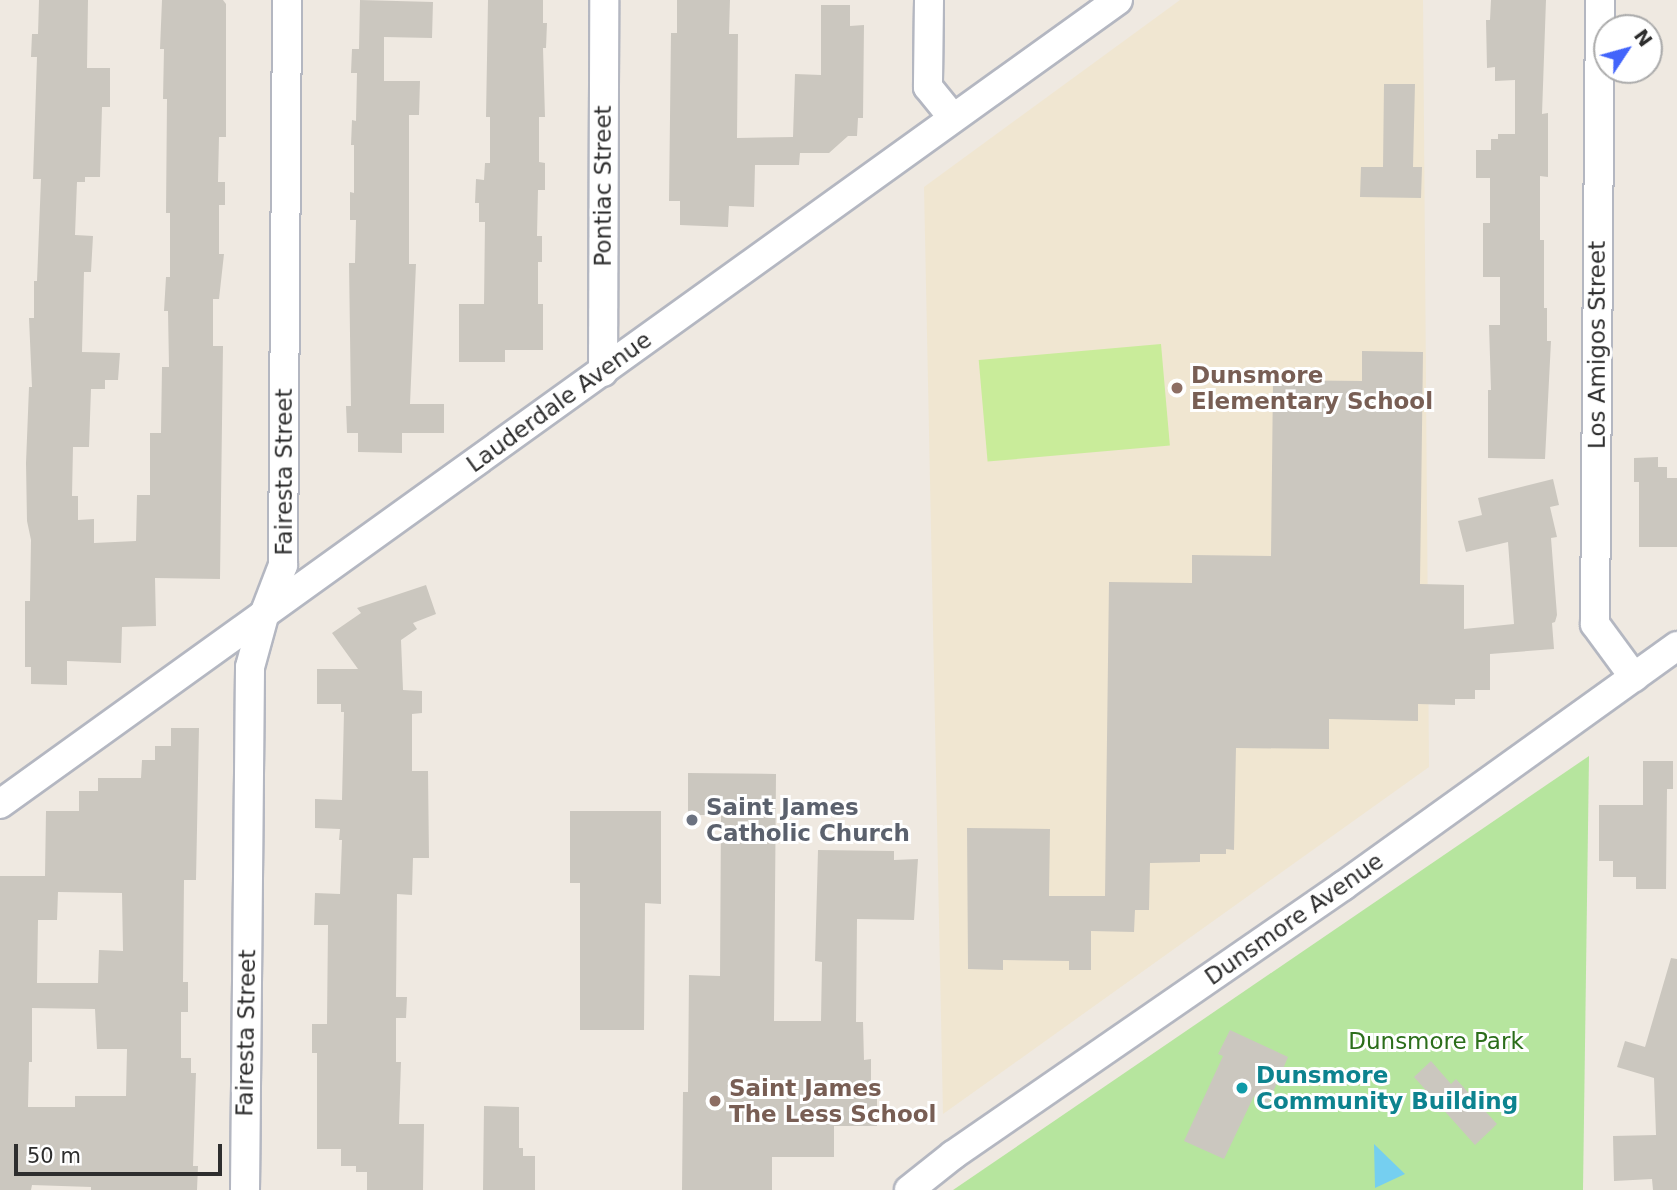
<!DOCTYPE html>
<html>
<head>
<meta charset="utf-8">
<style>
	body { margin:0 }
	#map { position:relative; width:1677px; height:1190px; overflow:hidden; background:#efe9e1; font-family:"DejaVu Sans",sans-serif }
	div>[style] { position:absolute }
	.education>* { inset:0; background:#f0e6d1 }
	.green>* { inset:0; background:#b6e59e }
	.pitch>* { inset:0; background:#c9ec9a; transform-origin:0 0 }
	.water>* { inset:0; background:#75cff0 }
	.building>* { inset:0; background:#cbc7bf }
	.roads { filter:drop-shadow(2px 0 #b4b7c1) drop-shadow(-2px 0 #b4b7c1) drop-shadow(0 2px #b4b7c1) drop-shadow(0 -2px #b4b7c1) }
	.minor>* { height:28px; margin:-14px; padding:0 14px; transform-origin:14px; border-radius:14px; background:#fff }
	.dots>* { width:19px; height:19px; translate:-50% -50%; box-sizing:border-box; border:4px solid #fff; border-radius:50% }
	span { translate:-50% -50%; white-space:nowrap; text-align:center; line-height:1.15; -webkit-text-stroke:6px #fff; paint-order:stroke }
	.street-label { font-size:23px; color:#2e2e2e }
	.education-label { font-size:23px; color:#785e54; font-weight:700 }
	.left { translate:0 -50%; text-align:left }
	.worship-label { font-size:23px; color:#5b616d; font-weight:700 }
	.park-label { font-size:23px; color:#2c6e1b }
	.culture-label { font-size:23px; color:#0d838f; font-weight:700 }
	.north { position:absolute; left:1593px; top:14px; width:70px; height:70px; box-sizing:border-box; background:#fff; border:2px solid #ababab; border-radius:50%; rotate:54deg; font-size:19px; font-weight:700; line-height:28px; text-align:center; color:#2e2e2e }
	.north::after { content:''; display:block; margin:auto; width:24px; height:32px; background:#4264fb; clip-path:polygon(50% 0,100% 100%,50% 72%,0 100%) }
	.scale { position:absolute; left:14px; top:1144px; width:208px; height:32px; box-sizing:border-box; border:4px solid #2e2e2e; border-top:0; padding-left:9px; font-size:21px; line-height:24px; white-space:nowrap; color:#2e2e2e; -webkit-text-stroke:5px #fff; paint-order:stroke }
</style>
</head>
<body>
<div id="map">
	<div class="education">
		<div style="clip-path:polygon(1180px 0,1423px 0,1429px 767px,943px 1114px,924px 187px)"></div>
	</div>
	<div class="green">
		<div style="clip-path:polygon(1589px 756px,1583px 1190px,953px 1190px)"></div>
	</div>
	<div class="pitch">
		<div style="left:1161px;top:344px;width:102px;height:183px;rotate:85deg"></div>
	</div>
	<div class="water">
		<div style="clip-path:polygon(1374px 1144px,1405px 1174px,1375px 1188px)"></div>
	</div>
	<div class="building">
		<div style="clip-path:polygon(39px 0,88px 0,87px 68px,110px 68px,110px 107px,102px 107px,100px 177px,85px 177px,85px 182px,77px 182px,75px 235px,93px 236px,91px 272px,84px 272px,82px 352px,120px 353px,118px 380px,105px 380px,105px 389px,91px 389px,89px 447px,73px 447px,72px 496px,78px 496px,78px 520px,94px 519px,94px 543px,136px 541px,137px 495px,150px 495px,150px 433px,161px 433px,162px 367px,169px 367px,168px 311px,164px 311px,166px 277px,170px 277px,170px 213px,166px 213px,167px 99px,163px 99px,164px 49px,160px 49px,162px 0,223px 0,226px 4px,226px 137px,219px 137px,218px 182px,225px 182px,225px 205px,219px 205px,219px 254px,224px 254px,219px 299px,213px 299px,213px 346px,223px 346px,220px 579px,155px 578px,156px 626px,122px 627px,121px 663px,67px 661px,67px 685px,31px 684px,31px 667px,25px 667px,25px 601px,30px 601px,31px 540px,27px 521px,26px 463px,29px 387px,32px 387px,29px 318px,34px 318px,34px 281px,37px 281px,41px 179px,33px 179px,37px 57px,31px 57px,32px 34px,38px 34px)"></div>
		<div style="clip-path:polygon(360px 0,433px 2px,432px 38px,384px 37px,384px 81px,420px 81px,419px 115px,409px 115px,409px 264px,416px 264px,410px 404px,444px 404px,444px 433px,402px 433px,402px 453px,358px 452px,358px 433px,347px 433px,346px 406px,351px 406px,349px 263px,355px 263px,356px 220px,350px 220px,350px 192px,354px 193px,354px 145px,351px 145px,352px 120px,356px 121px,357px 73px,351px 73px,352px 49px,359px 49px)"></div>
		<div style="clip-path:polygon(488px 0,543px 0,543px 23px,547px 23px,546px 48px,543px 48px,545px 117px,539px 117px,539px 162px,545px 163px,545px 190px,538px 190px,537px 236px,542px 236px,542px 262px,538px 262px,538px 304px,543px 304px,543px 350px,505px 350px,505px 362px,459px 362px,459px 304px,484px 304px,485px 222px,479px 222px,479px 203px,475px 203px,476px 179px,484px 180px,485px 163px,490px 163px,490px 117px,486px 117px)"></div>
		<div style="clip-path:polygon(677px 0,730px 0,729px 34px,738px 34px,737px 138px,793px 137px,795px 74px,821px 75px,821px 5px,850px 5px,850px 26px,864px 25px,863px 118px,858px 118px,857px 136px,848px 136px,829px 153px,800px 153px,799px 165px,755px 165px,754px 207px,729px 206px,728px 227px,680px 225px,680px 201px,669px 201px,671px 33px,677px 33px)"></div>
		<div style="clip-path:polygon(1491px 0,1546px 0,1542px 114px,1548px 113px,1548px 177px,1540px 176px,1540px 240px,1544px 240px,1544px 308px,1547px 308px,1547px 341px,1551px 341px,1545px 459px,1488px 458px,1488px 390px,1491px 390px,1489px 325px,1500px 325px,1500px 277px,1483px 277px,1483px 223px,1490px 223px,1490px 178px,1476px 178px,1476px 150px,1491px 150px,1491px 139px,1498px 139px,1498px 134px,1515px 134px,1515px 80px,1495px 81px,1495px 67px,1487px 68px,1486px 20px,1490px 20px)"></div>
		<div style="clip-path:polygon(1384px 84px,1415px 84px,1413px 167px,1422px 167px,1421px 198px,1360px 197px,1361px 167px,1383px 167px)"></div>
		<div style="clip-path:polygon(1362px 351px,1423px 352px,1420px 584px,1464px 585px,1464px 629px,1514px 624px,1508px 542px,1466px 552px,1458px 521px,1482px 515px,1478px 498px,1553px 479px,1559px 505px,1550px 507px,1557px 537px,1551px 538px,1557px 615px,1555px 622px,1552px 623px,1554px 649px,1490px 654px,1490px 690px,1475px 690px,1475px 699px,1455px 699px,1455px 705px,1418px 704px,1418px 721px,1329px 719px,1329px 749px,1236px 748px,1234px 850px,1226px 849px,1226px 854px,1200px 854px,1200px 862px,1150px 863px,1149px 910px,1135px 910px,1134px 932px,1091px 931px,1091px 970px,1069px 970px,1069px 961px,1003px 960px,1003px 970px,968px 969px,967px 828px,1050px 829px,1049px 896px,1105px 896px,1109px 582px,1192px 583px,1192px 555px,1271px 556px,1273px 380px,1362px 381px)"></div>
		<div style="clip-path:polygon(1658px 457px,1658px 467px,1667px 467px,1667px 478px,1677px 478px,1677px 547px,1639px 547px,1639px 482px,1634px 482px,1634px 458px)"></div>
		<div style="clip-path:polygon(426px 585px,436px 614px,413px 623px,417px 629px,401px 640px,403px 690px,422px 691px,422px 713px,412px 714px,412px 771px,428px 771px,429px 858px,413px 858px,412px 895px,397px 894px,396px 997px,407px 997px,406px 1018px,396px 1018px,396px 1062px,401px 1062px,399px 1124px,424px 1124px,423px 1190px,367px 1190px,367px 1172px,356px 1172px,356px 1166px,341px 1166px,341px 1149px,317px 1149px,317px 1053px,312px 1053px,312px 1024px,327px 1024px,328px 925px,314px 925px,315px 893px,340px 894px,342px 840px,339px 840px,340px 829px,315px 828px,315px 799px,342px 800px,344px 712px,341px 712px,341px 704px,317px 704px,317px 669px,358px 669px,332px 633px,361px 613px,357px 608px)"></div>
		<div style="clip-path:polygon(evenodd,171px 728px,199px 728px,196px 880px,184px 880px,183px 982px,188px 982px,188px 1012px,181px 1012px,181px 1058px,191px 1058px,191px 1073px,196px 1073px,193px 1166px,198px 1166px,197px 1190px,91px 1190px,91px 1187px,32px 1185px,31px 1190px,0 1190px,0 876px,45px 876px,46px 811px,79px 811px,79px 791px,98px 791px,98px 778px,141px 778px,142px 760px,155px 760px,155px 746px,171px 746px,171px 728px,58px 892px,122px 893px,123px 951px,99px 950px,98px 983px,37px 983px,38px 920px,57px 920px,58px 892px,171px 728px,32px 1008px,95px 1009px,97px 1049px,127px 1049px,126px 1096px,75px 1096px,75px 1107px,28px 1107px,29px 1062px,32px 1062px,32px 1008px)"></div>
		<div style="clip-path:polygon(1643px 761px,1673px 761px,1673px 789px,1667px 789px,1666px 889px,1636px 889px,1636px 877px,1613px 877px,1613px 861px,1599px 861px,1599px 805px,1643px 805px)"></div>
		<div style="clip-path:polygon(688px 773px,776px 774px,774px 1021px,821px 1021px,822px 962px,815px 961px,818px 850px,894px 851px,894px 860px,918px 859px,914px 920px,857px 919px,856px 1022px,863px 1022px,864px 1060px,871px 1059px,871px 1086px,877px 1086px,877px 1126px,834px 1126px,834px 1157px,772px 1157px,772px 1190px,682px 1190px,683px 1092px,688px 1092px,689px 975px,720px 976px,721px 815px,688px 815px)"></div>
		<div style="clip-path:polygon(570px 811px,661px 811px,661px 904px,645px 903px,644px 1030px,580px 1030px,580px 883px,570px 883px)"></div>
		<div style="clip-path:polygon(1671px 958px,1677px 959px,1677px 1190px,1653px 1190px,1652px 1179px,1614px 1181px,1613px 1136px,1656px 1135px,1654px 1078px,1617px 1067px,1625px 1041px,1645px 1047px)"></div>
		<div style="clip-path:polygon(1230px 1030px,1288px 1057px,1268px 1104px,1254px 1096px,1224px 1159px,1184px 1141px,1223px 1056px,1218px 1054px)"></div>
		<div style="clip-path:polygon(1431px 1061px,1451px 1084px,1456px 1079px,1497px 1124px,1475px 1145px,1414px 1077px)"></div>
		<div style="clip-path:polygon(484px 1106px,519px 1107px,519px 1148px,523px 1148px,523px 1156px,535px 1156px,535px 1190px,483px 1190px)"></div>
	</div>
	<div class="roads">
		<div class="minor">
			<div style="left:929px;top:0;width:87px;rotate:90.7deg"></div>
			<div style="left:928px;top:87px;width:38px;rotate:51deg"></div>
			<div style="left:1600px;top:0;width:624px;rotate:90.46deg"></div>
			<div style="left:1595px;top:624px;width:66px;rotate:53.7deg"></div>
			<div style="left:603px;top:372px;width:372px;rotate:-89.8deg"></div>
			<div style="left:0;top:804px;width:1377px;rotate:-35.72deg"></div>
			<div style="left:245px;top:1190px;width:523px;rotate:-89.45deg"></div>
			<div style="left:250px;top:667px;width:57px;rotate:-74.7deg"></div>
			<div style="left:265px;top:612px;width:50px;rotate:-69deg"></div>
			<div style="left:283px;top:565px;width:565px;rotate:-89.59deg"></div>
			<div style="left:909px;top:1190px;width:56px;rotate:-38.5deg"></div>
			<div style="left:953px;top:1155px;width:474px;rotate:-34.6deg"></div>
			<div style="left:1343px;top:886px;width:411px;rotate:-35.7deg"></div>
		</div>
	</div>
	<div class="dots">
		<div style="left:1177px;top:388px;background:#8d6e63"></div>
		<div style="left:692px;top:820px;background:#6b7280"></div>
		<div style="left:1242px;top:1088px;background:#0f9aa8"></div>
		<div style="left:715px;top:1101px;background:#8d6e63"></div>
	</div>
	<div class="street-label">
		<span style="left:603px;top:186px;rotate:-90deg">Pontiac Street</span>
		<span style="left:1597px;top:345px;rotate:-90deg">Los Amigos Street</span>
		<span style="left:559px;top:402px;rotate:-36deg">Lauderdale Avenue</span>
		<span style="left:284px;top:472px;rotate:-90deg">Fairesta Street</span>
		<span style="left:1294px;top:919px;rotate:-35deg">Dunsmore Avenue</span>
		<span style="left:246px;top:1033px;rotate:-89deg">Fairesta Street</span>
	</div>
	<div class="education-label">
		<span class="left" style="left:1191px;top:388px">Dunsmore<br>Elementary School</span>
		<span class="left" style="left:729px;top:1101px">Saint James<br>The Less School</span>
	</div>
	<div class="worship-label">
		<span class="left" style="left:706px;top:820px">Saint James<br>Catholic Church</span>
	</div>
	<div class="park-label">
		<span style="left:1436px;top:1041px">Dunsmore Park</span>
	</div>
	<div class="culture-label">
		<span class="left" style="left:1256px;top:1088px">Dunsmore<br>Community Building</span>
	</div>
	<div class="north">N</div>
	<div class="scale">50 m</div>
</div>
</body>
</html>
